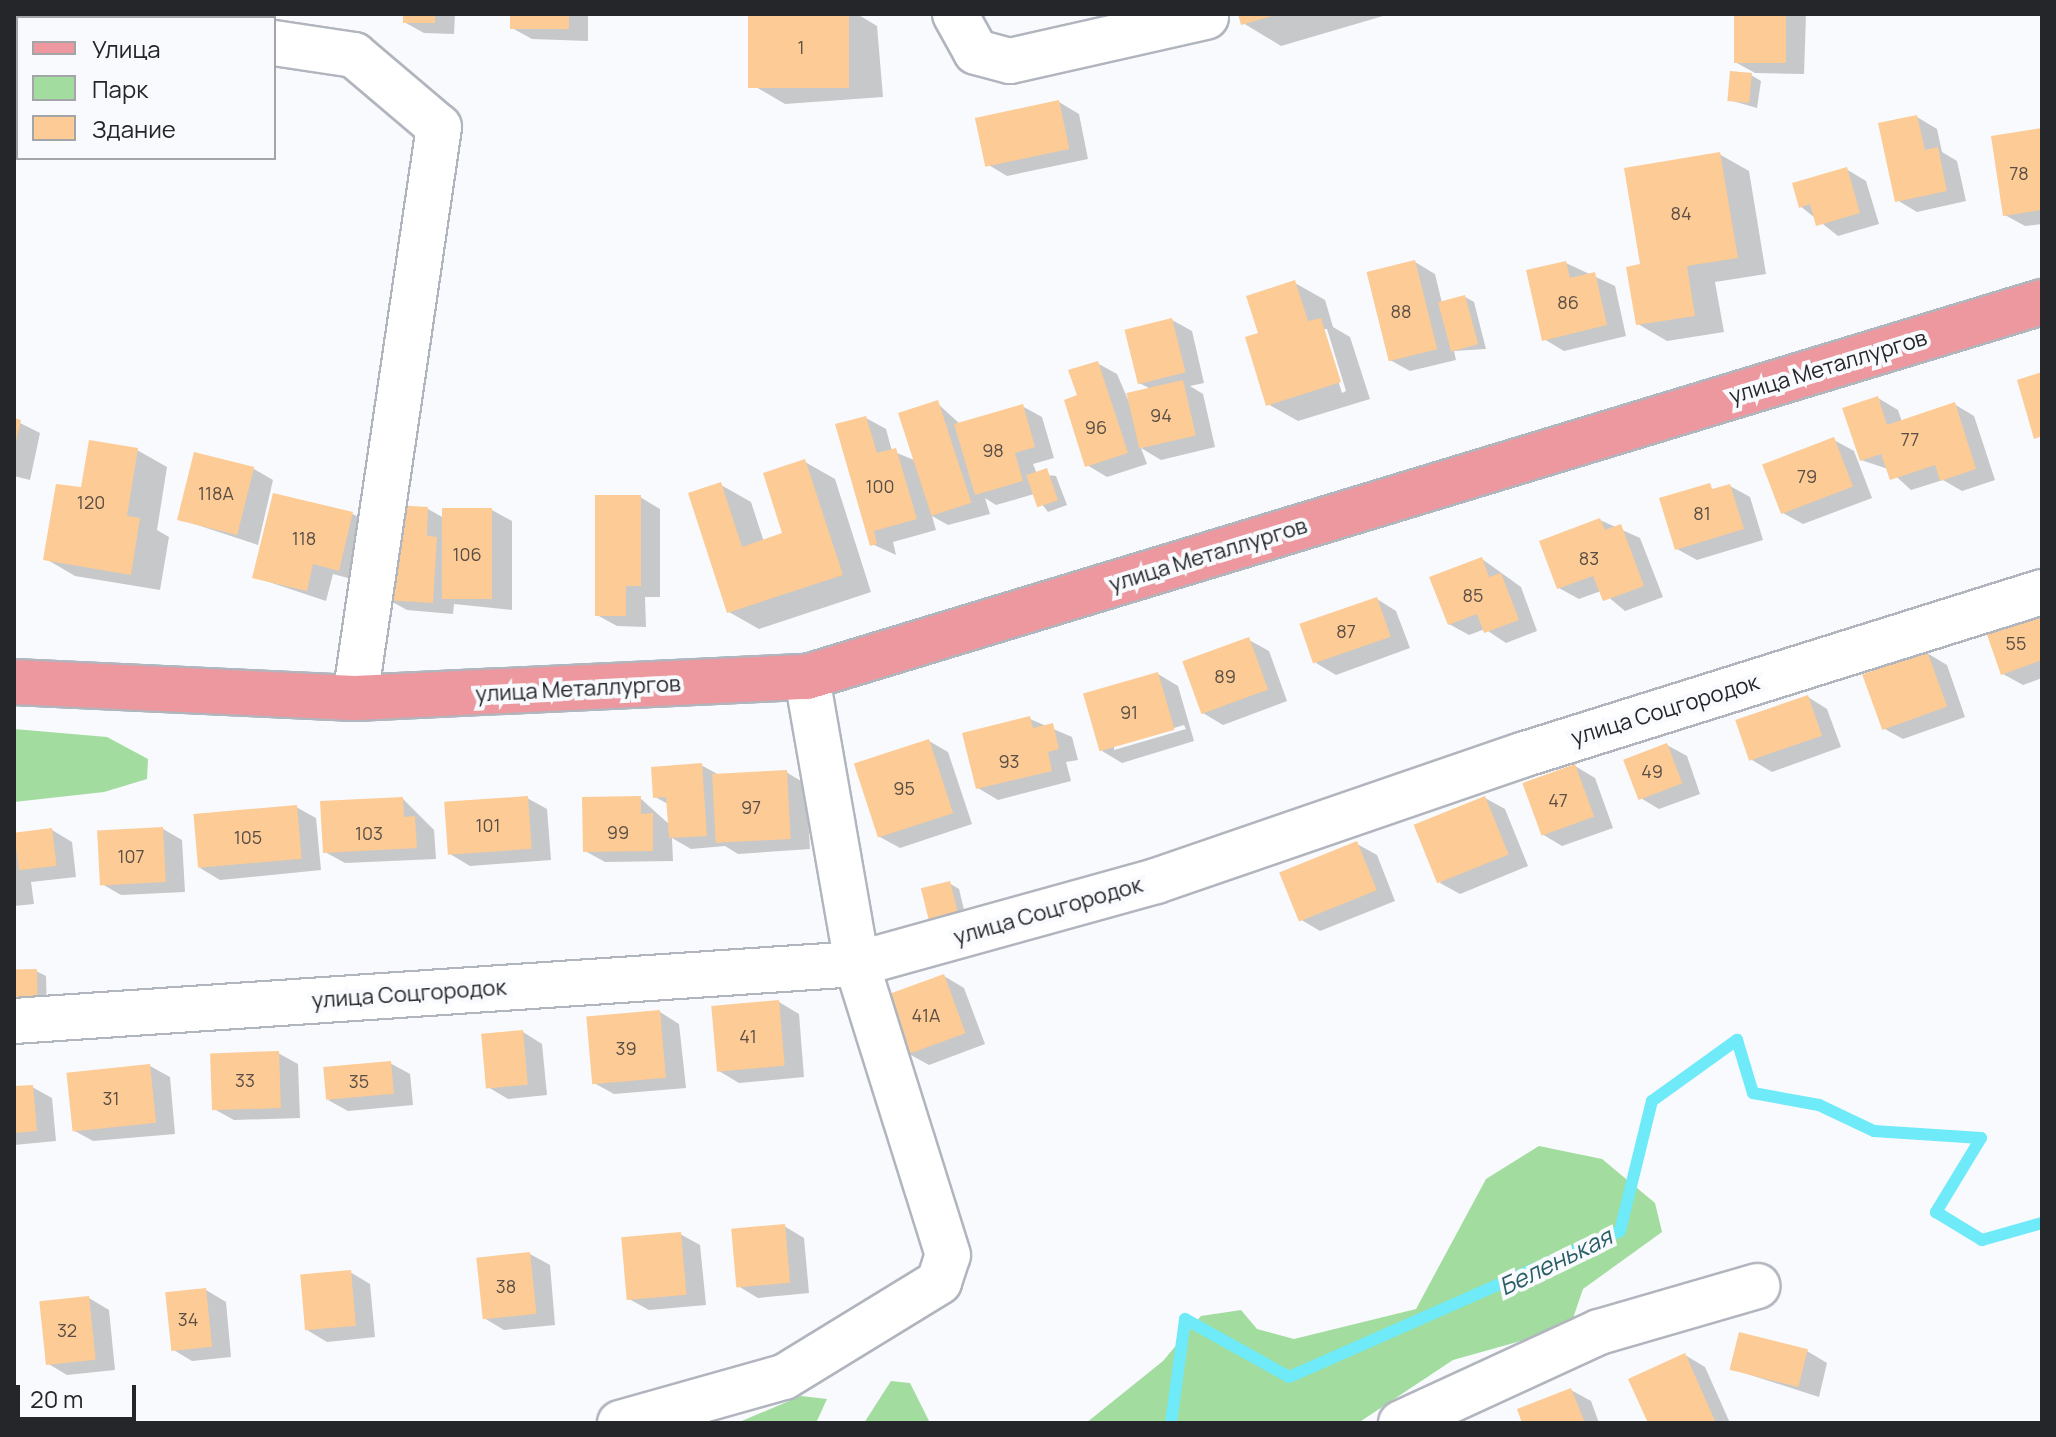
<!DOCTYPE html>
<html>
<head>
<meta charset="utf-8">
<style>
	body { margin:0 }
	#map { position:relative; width:2056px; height:1437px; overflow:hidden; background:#f8fafd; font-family:Manrope,sans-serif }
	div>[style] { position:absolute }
	.green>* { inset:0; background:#a2dc9e }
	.shadow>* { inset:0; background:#0003 }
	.stream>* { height:12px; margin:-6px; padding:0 6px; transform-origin:6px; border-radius:6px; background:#6eeaf9 }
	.building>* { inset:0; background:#fdcb95; transform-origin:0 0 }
	.roads { filter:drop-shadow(2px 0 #b1b5be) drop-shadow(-2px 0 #b1b5be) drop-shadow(0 2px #b1b5be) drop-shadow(0 -2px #b1b5be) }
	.minor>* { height:44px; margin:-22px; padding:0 22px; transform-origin:22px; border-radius:22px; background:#fff }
	.major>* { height:44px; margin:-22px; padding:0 22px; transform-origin:22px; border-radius:22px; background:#ec989e }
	span { translate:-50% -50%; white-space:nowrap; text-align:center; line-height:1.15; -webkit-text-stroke:8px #f8fafd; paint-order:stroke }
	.number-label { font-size:18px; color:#5b4f45 }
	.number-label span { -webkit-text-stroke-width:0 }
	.street-label { font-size:22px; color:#25262a }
	.water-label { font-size:24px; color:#295e64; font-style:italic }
	.frame { position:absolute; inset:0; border:16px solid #25262a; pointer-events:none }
	.legend { position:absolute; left:16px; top:16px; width:260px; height:144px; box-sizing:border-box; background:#f8fafd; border:2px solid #a4a5a9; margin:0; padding:10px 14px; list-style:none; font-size:24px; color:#25262a }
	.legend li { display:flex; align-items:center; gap:16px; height:40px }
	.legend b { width:40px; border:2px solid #a4a5a9 }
	.scale { position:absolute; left:16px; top:1385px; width:120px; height:36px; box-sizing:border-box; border:4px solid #25262a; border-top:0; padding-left:10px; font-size:24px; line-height:28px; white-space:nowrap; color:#25262a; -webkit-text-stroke:6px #f8fafd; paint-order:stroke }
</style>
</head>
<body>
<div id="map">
	<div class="green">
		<div style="clip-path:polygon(14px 729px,107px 737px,148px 759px,147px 779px,104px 792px,14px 802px)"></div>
		<div style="clip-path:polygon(1539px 1146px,1602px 1159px,1655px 1203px,1662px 1232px,1583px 1289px,1570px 1327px,1453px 1360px,1358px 1423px,1086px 1423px,1163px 1361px,1201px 1316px,1241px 1310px,1257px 1329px,1294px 1339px,1416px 1309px,1486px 1179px)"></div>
		<div style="clip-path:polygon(891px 1381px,910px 1383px,930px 1423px,864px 1423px)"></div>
		<div style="clip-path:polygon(801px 1396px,827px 1399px,816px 1423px,737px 1423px)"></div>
	</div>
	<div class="shadow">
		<div style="clip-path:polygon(405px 14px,455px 14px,454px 34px,424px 33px,404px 22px)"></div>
		<div style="clip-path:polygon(512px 14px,588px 14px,588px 41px,532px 39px,512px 28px)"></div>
		<div style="clip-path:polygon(763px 14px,857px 14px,877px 26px,883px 97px,785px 104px,756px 87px)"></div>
		<div style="clip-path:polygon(1240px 14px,1390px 14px,1281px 46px,1243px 23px)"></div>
		<div style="clip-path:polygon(1736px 14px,1806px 14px,1804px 74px,1755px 73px,1735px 62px)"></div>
		<div style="clip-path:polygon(1751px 75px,1761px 81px,1757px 108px,1729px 100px)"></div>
		<div style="clip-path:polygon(1059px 102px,1079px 114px,1088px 159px,1007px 176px,987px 164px)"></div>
		<div style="clip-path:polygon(1917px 117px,1937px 129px,1942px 152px,1957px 161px,1966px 201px,1917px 212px,1897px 200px)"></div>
		<div style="clip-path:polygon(2042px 130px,2042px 224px,2025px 226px,2005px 215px)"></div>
		<div style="clip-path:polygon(1719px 154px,1749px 171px,1766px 274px,1715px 282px,1724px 332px,1667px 341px,1638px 324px,1643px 266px)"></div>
		<div style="clip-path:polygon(1846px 169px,1866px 181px,1879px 224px,1838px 236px,1800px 206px)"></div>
		<div style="clip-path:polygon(1415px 262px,1435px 274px,1442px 303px,1465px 297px,1474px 302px,1486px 349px,1454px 351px,1456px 360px,1410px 371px,1390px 360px)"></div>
		<div style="clip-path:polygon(1566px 263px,1615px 286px,1626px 336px,1564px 351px,1544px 339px)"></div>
		<div style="clip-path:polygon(evenodd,1295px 283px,1325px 300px,1333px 327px,1350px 337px,1370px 399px,1298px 421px,1268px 404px,1260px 334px,1295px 283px,1322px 329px,1327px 329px,1346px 391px,1342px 393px,1322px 329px)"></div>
		<div style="clip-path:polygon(1172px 320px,1192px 331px,1204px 383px,1190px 386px,1203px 394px,1215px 447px,1161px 460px,1141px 448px,1147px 464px,1107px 477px,1087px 465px,1079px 397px,1097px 363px,1117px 374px,1132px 409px,1151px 389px,1139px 383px)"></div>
		<div style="clip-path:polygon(1878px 398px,1898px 410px,1902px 422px,1954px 404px,1974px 416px,1995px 480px,1962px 491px,1943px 480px,1911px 490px,1888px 469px,1861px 460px)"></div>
		<div style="clip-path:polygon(937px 403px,960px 424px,1022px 406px,1042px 417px,1054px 458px,1033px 464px,1037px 474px,1056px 476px,1067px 505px,1048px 512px,1034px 494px,996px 505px,985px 498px,990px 514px,948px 525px,932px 516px,936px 530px,893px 542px,896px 555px,872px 544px,866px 418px,886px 429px,892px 451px,914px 460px)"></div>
		<div style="clip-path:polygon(14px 420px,40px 433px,30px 480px,14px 476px)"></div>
		<div style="clip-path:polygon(1834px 440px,1854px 451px,1872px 498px,1803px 524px,1783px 513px)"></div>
		<div style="clip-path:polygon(137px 450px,167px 467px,157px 530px,169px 537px,160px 590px,75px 576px,46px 559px,82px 490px)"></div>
		<div style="clip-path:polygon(805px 462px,835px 479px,871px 592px,759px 629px,729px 612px,721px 485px,751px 502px,764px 542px,785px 535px)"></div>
		<div style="clip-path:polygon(254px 469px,273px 480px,258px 545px,179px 519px)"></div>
		<div style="clip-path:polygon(1730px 486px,1750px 497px,1763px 540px,1697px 560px,1677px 549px)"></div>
		<div style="clip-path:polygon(640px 497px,660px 509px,660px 597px,645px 597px,646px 627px,617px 626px,597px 615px)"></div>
		<div style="clip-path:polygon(428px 509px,444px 518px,492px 510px,512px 521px,512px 610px,454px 604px,453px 614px,407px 610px,387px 599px)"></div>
		<div style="clip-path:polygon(353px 514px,372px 525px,359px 581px,333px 574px,326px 601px,254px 577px)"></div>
		<div style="clip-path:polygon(1600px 520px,1640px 538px,1663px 597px,1625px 611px,1601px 591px,1579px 599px,1559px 588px)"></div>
		<div style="clip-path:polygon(1482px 559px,1521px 587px,1537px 631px,1506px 643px,1485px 629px,1469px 635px,1449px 624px)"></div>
		<div style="clip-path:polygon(1377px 599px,1396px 611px,1410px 648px,1336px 675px,1316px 663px)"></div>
		<div style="clip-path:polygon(2042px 607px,2042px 678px,2023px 685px,2003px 674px)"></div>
		<div style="clip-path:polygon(1249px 640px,1269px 651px,1287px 701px,1223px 725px,1203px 713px)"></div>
		<div style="clip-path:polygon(1927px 653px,1947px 665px,1965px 717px,1903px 739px,1883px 728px)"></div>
		<div style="clip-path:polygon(evenodd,1158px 674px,1178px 686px,1194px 741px,1122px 763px,1102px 751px,1158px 674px,1184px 725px,1186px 729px,1114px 750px,1114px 746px,1184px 725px)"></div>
		<div style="clip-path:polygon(1808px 697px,1827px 709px,1841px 747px,1772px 772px,1752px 760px)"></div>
		<div style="clip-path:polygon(1030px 719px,1072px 737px,1078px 760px,1066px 762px,1071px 781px,998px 800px,978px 788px)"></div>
		<div style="clip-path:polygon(929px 741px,948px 752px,972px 824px,900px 848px,880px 837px)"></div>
		<div style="clip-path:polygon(1667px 745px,1687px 756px,1700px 794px,1659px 809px,1639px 797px)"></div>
		<div style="clip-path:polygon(701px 765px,721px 776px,786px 772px,806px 784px,810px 849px,738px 854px,725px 846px,691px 849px,672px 838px,673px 861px,605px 862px,585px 851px,640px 798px,670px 825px,668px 804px,655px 797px)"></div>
		<div style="clip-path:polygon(1575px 766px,1595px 778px,1613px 828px,1562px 846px,1542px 834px)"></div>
		<div style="clip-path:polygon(527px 798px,547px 809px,551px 860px,470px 866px,450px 854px)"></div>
		<div style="clip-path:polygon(1485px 798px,1505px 809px,1528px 866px,1460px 894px,1440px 883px)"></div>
		<div style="clip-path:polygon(403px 799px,434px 830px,436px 859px,345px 863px,325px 852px)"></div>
		<div style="clip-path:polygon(296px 807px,316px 818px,321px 870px,220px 880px,200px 868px)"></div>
		<div style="clip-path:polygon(163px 829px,182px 840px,185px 892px,121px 895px,102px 884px)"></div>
		<div style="clip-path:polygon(52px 830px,72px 842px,76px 877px,31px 882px,34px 904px,14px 906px,14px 835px)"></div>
		<div style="clip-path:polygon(1357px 844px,1377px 855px,1395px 901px,1320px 931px,1300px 919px)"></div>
		<div style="clip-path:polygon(949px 883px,959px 889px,967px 922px,924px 890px)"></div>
		<div style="clip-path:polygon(36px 971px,46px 976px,47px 1013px,14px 972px)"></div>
		<div style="clip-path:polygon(944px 976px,964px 988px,985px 1044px,929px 1065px,909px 1054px)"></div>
		<div style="clip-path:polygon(779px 1002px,799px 1014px,804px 1077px,739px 1083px,719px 1071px)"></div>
		<div style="clip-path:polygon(660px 1012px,679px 1024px,686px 1088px,614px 1094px,594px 1083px)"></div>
		<div style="clip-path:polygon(523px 1032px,542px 1044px,547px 1095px,508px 1099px,488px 1087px)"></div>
		<div style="clip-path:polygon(278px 1053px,298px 1064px,300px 1118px,234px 1120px,214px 1109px)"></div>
		<div style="clip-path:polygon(390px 1063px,410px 1074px,413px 1105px,348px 1111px,328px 1100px)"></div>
		<div style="clip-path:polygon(150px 1066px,170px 1077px,175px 1134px,93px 1141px,73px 1130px)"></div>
		<div style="clip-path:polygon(32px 1087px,52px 1098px,56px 1141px,14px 1145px,14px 1088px)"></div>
		<div style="clip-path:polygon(784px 1226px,804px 1238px,809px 1293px,758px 1298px,738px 1286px)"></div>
		<div style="clip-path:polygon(680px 1234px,700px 1245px,706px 1305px,649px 1310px,629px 1299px)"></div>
		<div style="clip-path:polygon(530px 1254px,550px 1265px,555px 1325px,504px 1330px,484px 1318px)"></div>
		<div style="clip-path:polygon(350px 1272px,370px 1284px,375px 1337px,327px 1342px,307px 1330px)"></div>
		<div style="clip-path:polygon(206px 1290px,226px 1302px,231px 1357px,192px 1361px,172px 1349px)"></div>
		<div style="clip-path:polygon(89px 1298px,109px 1310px,115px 1370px,67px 1375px,47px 1363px)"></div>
		<div style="clip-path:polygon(1807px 1351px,1827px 1363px,1819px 1397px,1732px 1369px)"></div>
		<div style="clip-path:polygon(1685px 1355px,1705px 1367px,1730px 1423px,1650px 1423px)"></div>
		<div style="clip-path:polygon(1571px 1390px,1591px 1401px,1599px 1423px,1524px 1423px)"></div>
	</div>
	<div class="stream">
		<div style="left:1171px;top:1423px;width:105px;rotate:-82.3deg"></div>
		<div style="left:1185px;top:1319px;width:119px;rotate:29.1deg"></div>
		<div style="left:1289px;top:1377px;width:362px;rotate:-23.8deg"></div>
		<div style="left:1620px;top:1231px;width:134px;rotate:-76.2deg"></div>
		<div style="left:1652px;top:1101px;width:105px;rotate:-35.7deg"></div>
		<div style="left:1737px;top:1040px;width:55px;rotate:73.2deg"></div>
		<div style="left:1753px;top:1093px;width:67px;rotate:10.3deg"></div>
		<div style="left:1819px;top:1105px;width:61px;rotate:25.3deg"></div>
		<div style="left:1874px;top:1131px;width:107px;rotate:3.7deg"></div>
		<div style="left:1981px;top:1138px;width:87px;rotate:121.3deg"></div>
		<div style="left:1936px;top:1212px;width:54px;rotate:31.3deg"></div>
		<div style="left:1982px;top:1240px;width:62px;rotate:-15.8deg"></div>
	</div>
	<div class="building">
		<div style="left:403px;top:14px;width:32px;height:9px"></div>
		<div style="left:510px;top:14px;width:59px;height:15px"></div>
		<div style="left:748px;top:14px;width:101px;height:74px"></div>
		<div style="clip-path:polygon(1238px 14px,1275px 14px,1275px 15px,1241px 25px)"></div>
		<div style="left:1734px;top:14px;width:52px;height:49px"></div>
		<div style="left:1730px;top:71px;width:22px;height:30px;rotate:5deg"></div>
		<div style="left:1059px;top:100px;width:50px;height:86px;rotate:78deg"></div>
		<div style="clip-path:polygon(1917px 115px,1925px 150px,1938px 147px,1947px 191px,1895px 202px,1878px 123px)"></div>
		<div style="clip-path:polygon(2042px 128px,2042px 210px,2003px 216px,1991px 136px)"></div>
		<div style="clip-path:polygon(1720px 152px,1738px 258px,1687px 266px,1695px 316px,1636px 325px,1626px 267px,1640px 264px,1624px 168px)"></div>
		<div style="clip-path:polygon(1847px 167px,1860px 213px,1816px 226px,1810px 204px,1799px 208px,1792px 183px)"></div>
		<div style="left:1415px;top:260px;width:92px;height:50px;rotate:76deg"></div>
		<div style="clip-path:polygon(1566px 261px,1570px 278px,1595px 272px,1607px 325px,1542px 341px,1526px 270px)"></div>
		<div style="clip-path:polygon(1295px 280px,1308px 321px,1321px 318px,1341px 382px,1266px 406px,1245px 337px,1258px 333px,1246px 296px)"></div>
		<div style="left:1465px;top:295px;width:51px;height:28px;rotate:75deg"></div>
		<div style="left:1172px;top:318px;width:56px;height:49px;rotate:76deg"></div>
		<div style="clip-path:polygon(1098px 361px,1128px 453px,1085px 467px,1064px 400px,1077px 395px,1068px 370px)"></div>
		<div style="clip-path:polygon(2042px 372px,2042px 436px,2034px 439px,2017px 380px)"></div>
		<div style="left:1183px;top:380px;width:57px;height:58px;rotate:77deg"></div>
		<div style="clip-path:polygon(1878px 396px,1887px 425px,1955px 402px,1976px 469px,1940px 481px,1935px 465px,1890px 480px,1881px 454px,1860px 461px,1842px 408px)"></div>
		<div style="left:938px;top:400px;width:108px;height:42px;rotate:72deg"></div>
		<div style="clip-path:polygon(1023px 404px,1035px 447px,1015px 453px,1023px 481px,975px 495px,954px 424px)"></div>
		<div style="clip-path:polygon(866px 416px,877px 453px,896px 448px,917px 519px,874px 531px,877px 544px,870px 546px,835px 424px)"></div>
		<div style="clip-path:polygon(14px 418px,21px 420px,15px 446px,14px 446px)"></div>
		<div style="left:1834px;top:437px;width:53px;height:77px;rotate:69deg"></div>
		<div style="clip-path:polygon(89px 440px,138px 448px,127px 516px,140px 518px,131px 575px,43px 560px,56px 484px,81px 487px)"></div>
		<div style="left:194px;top:452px;width:62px;height:70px;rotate:14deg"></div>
		<div style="clip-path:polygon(805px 459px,843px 575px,727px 613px,688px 493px,721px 482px,742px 547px,782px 533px,763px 473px)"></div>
		<div style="left:1047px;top:468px;width:34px;height:22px;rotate:71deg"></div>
		<div style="clip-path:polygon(1710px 483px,1712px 489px,1730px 484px,1744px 529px,1675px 550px,1659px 498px)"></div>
		<div style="clip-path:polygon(273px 493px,353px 512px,339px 571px,313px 564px,307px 591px,252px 578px)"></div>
		<div style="clip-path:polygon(595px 495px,641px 495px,641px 586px,626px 586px,626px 616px,595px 616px)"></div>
		<div style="clip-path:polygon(395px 505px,428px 507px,427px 536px,437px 537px,433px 603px,385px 600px)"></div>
		<div style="left:442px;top:508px;width:50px;height:91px"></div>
		<div style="clip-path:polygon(1600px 518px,1605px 530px,1621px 524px,1644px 586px,1603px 601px,1593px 576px,1557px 589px,1539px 541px)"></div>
		<div style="clip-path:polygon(1482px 557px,1489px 577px,1501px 573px,1519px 620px,1484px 633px,1477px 614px,1448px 625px,1429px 577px)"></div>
		<div style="left:1377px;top:597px;width:42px;height:82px;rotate:71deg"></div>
		<div style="clip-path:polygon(2042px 605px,2042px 660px,2001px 675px,1984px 626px)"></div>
		<div style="left:1249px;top:637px;width:56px;height:71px;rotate:70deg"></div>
		<div style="left:1927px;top:651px;width:59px;height:69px;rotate:70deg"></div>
		<div style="left:1158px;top:672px;width:60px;height:78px;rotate:74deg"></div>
		<div style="left:1808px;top:695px;width:43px;height:77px;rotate:71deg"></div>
		<div style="clip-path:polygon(1030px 716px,1033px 728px,1053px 723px,1059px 749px,1048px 752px,1052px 771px,976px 789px,962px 733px)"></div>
		<div style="left:929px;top:739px;width:78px;height:79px;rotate:72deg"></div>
		<div style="left:1667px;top:743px;width:43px;height:47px;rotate:69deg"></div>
		<div style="clip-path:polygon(702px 763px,707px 836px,669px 838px,666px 797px,653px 798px,651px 767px)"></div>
		<div style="left:1575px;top:764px;width:56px;height:56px;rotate:70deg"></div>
		<div style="left:787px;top:770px;width:69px;height:75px;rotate:87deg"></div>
		<div style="left:528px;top:796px;width:53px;height:84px;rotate:86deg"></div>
		<div style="clip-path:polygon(641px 796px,641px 814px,653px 813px,653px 851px,583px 852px,582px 797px)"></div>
		<div style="left:1485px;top:796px;width:63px;height:77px;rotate:68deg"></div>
		<div style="clip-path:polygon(403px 797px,404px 817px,415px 816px,417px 848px,323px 853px,320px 801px)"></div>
		<div style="left:297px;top:805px;width:54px;height:104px;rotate:85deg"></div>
		<div style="left:163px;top:827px;width:55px;height:66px;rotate:87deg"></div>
		<div style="left:52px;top:828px;width:38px;height:38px;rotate:83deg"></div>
		<div style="left:1357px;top:841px;width:53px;height:84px;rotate:68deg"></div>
		<div style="left:950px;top:881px;width:37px;height:30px;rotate:76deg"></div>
		<div style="left:37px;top:969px;width:40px;height:23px;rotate:89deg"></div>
		<div style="left:944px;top:974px;width:63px;height:62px;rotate:70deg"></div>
		<div style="left:779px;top:1000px;width:66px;height:68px;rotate:85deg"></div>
		<div style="left:660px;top:1010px;width:68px;height:74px;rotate:85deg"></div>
		<div style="left:523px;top:1030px;width:55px;height:42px;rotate:85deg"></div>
		<div style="left:279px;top:1051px;width:57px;height:69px;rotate:88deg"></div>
		<div style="left:391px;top:1061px;width:33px;height:68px;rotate:85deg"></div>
		<div style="left:150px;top:1064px;width:59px;height:84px;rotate:84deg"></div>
		<div style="clip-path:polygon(33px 1085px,37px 1131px,14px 1133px,14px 1086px)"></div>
		<div style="left:785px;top:1224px;width:59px;height:54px;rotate:85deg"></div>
		<div style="left:681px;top:1232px;width:63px;height:60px;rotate:85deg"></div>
		<div style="left:530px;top:1252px;width:62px;height:54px;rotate:84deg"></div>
		<div style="left:351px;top:1270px;width:56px;height:51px;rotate:85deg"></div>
		<div style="left:206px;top:1288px;width:59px;height:41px;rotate:84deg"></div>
		<div style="left:89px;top:1296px;width:64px;height:50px;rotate:84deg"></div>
		<div style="left:1739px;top:1332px;width:71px;height:39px;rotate:14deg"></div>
		<div style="clip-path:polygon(1685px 1353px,1716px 1423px,1648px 1423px,1628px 1379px)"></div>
		<div style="clip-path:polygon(1571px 1388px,1585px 1423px,1522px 1423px,1517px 1409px)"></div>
	</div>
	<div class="roads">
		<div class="minor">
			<div style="left:80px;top:14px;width:26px;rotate:9deg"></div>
			<div style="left:955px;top:14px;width:43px;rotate:61.1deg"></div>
			<div style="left:976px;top:52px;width:35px;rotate:15deg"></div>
			<div style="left:1010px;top:61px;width:201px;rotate:-12.7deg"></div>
			<div style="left:274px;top:43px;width:81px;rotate:8.5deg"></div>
			<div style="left:354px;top:55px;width:111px;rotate:40.3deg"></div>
			<div style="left:439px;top:127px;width:577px;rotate:98.37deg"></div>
			<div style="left:14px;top:1021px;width:845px;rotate:-3.87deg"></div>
			<div style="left:857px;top:964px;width:310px;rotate:-15.5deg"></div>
			<div style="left:1156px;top:881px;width:387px;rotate:-19deg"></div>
			<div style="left:1522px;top:755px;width:545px;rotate:-17.4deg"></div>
			<div style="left:620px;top:1423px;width:170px;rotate:-15.7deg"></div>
			<div style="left:784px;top:1377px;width:182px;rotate:-31.5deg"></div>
			<div style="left:939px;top:1282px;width:28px;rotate:-72deg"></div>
			<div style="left:948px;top:1255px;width:305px;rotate:-107.4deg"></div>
			<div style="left:857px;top:964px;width:291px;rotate:-99.9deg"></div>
			<div style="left:1401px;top:1423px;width:218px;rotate:-24.7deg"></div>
			<div style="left:1599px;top:1332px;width:165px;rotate:-16.2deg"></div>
		</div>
		<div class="major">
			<div style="left:14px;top:682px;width:341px;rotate:2.7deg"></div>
			<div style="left:355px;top:698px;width:452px;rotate:-2.7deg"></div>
			<div style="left:807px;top:677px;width:1291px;rotate:-16.89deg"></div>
		</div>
	</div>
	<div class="number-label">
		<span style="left:801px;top:47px">1</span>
		<span style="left:2019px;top:173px">78</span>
		<span style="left:1681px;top:213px">84</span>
		<span style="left:1568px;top:302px">86</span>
		<span style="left:1401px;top:311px">88</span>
		<span style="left:1161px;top:415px">94</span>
		<span style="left:1096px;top:427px">96</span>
		<span style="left:1910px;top:439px">77</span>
		<span style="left:993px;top:450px">98</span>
		<span style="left:1807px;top:476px">79</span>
		<span style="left:880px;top:486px">100</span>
		<span style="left:216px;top:493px">118А</span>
		<span style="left:91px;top:502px">120</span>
		<span style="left:1702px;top:513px">81</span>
		<span style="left:304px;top:538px">118</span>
		<span style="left:467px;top:554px">106</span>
		<span style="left:1589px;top:558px">83</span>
		<span style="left:1473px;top:595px">85</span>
		<span style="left:1346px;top:631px">87</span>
		<span style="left:2016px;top:643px">55</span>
		<span style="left:1225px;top:676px">89</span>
		<span style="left:1129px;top:712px">91</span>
		<span style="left:1009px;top:761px">93</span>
		<span style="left:1652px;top:771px">49</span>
		<span style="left:904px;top:788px">95</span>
		<span style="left:1558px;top:800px">47</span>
		<span style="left:751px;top:807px">97</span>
		<span style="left:488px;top:825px">101</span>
		<span style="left:618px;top:832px">99</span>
		<span style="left:369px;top:833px">103</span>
		<span style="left:248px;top:837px">105</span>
		<span style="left:131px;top:856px">107</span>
		<span style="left:926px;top:1015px">41А</span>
		<span style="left:748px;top:1036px">41</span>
		<span style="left:626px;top:1048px">39</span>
		<span style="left:245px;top:1080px">33</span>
		<span style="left:359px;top:1081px">35</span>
		<span style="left:111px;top:1098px">31</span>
		<span style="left:506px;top:1286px">38</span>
		<span style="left:188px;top:1319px">34</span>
		<span style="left:67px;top:1330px">32</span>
	</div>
	<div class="street-label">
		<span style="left:1828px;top:367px;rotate:-17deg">улица Металлургов</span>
		<span style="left:1208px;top:555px;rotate:-17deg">улица Металлургов</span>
		<span style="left:578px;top:689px;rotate:-3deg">улица Металлургов</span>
		<span style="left:1665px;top:710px;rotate:-17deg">улица Соцгородок</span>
		<span style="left:1048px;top:911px;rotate:-16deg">улица Соцгородок</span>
		<span style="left:409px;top:994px;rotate:-4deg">улица Соцгородок</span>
	</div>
	<div class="water-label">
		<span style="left:1555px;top:1261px;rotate:-26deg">Беленькая</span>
	</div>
	<div class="frame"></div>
	<ul class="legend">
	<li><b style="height:10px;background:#ec989e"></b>Улица</li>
	<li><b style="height:22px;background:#a2dc9e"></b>Парк</li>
	<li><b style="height:22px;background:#fdcb95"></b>Здание</li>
	</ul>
	<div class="scale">20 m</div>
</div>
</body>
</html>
